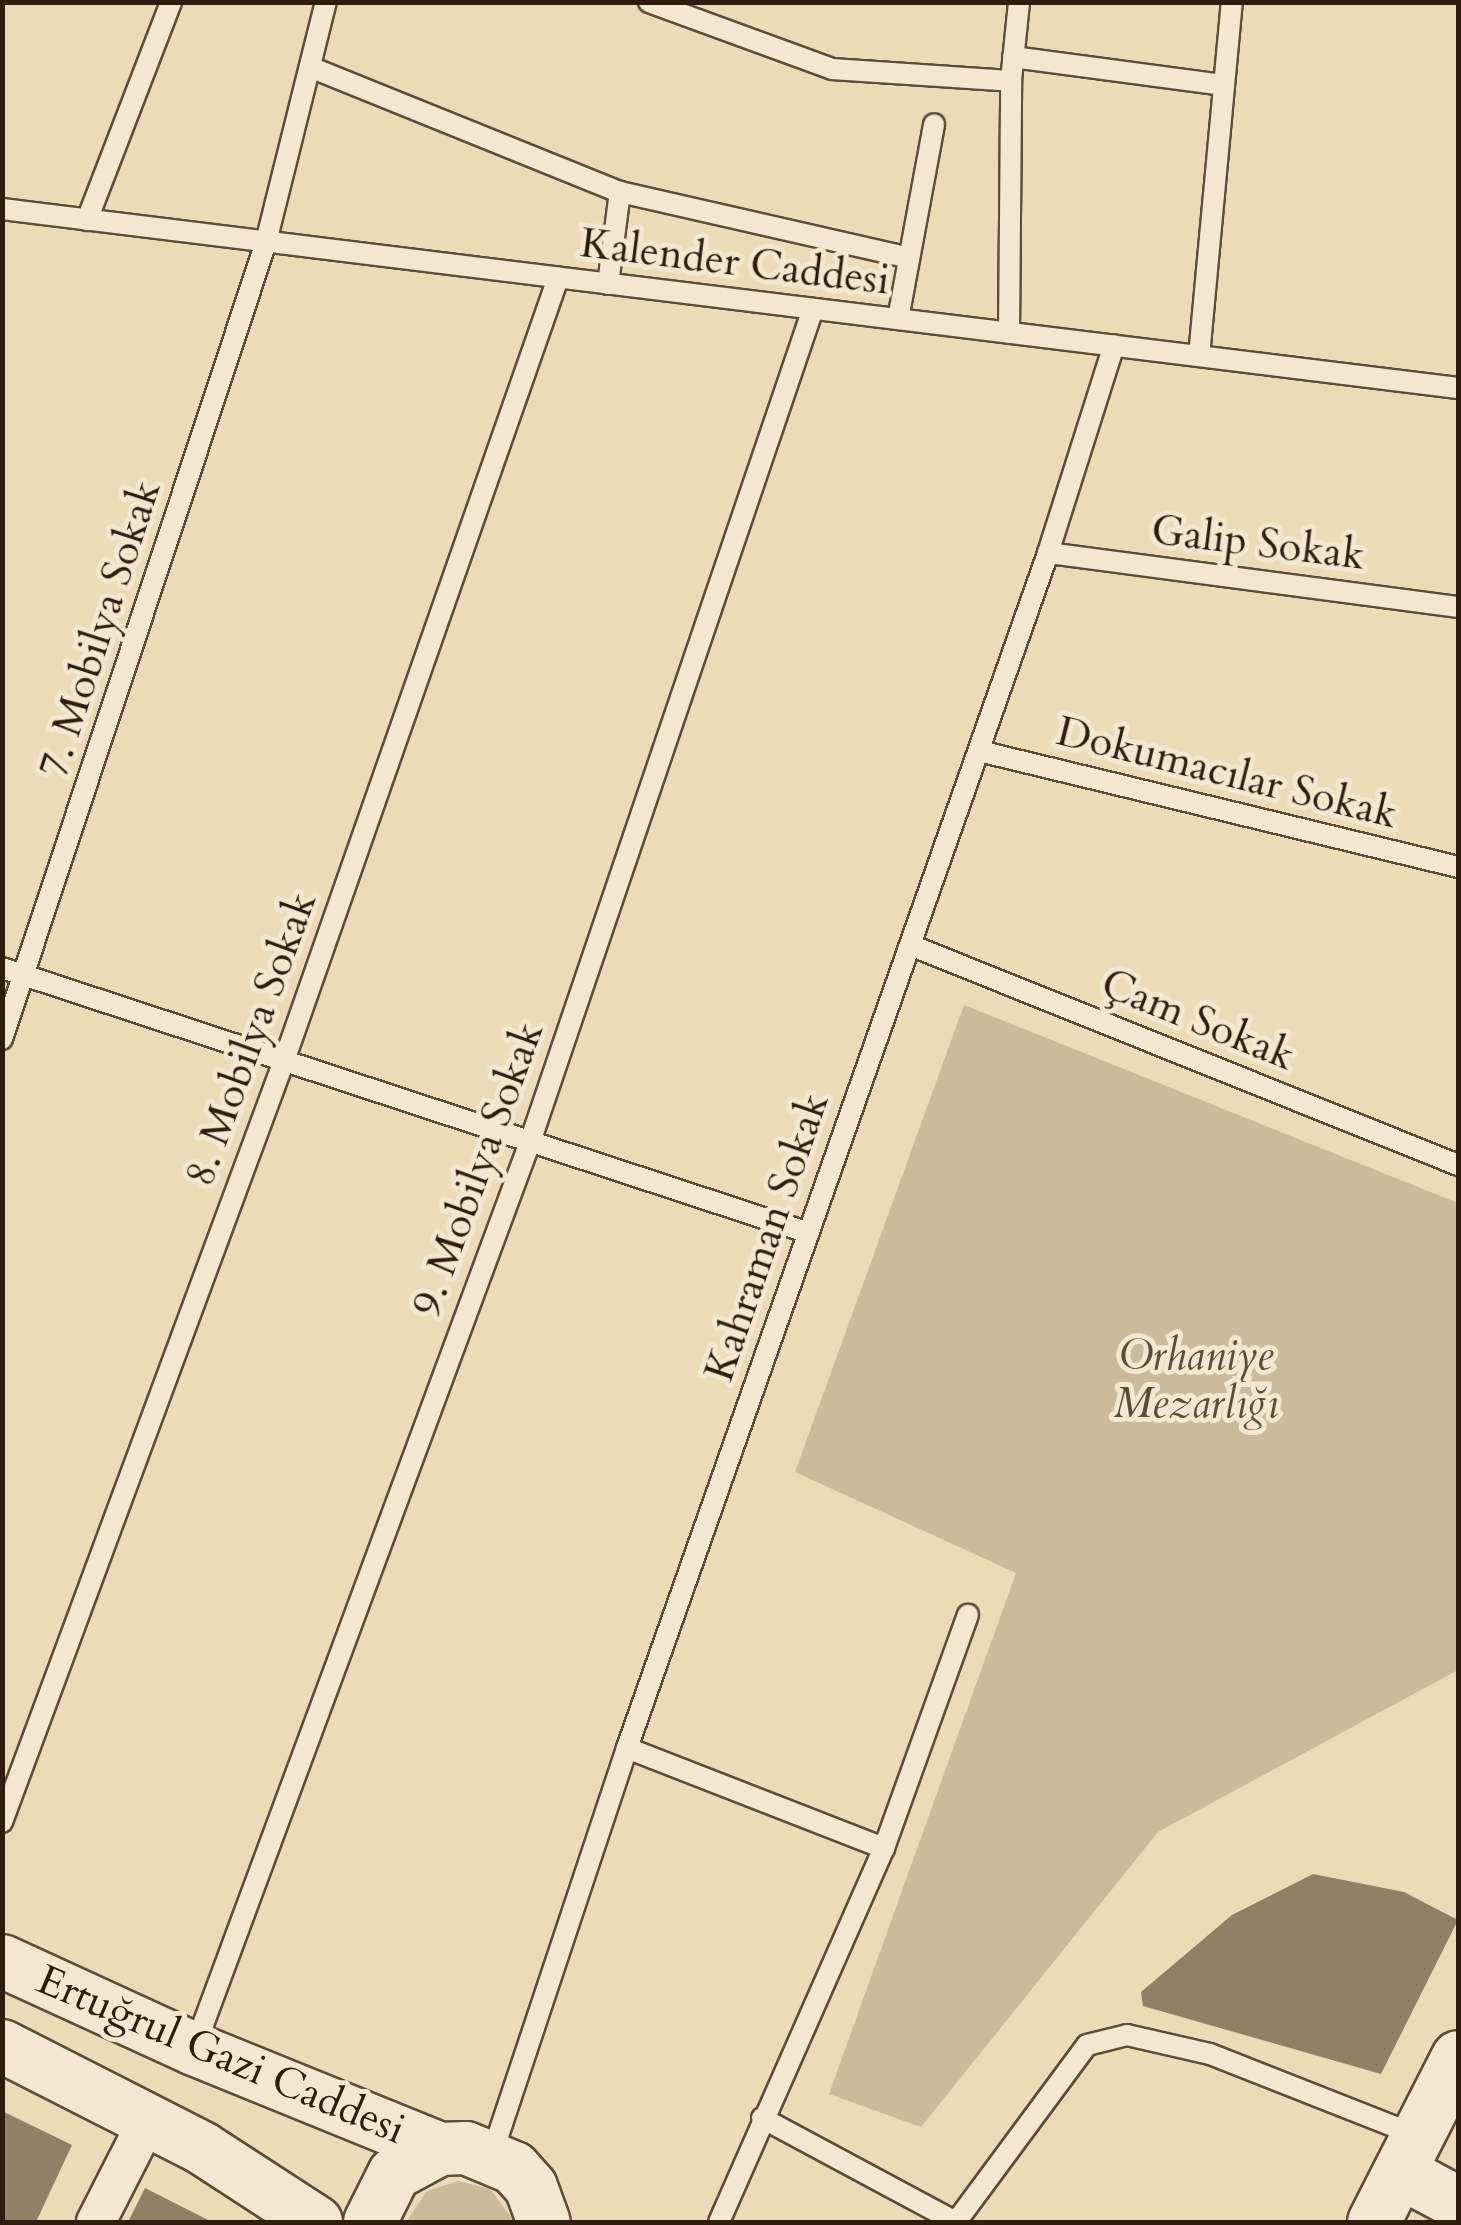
<!DOCTYPE html>
<html>
<head>
<meta charset="utf-8">
<style>
	body { margin:0 }
	#map { position:relative; width:1461px; height:2225px; overflow:hidden; background:#ebdbb7; font-family:Cardo,serif }
	div>[style] { position:absolute }
	.green>* { inset:0; background:#cbbb9a }
	.building>* { inset:0; background:#908066 }
	.roads { filter:drop-shadow(2px 0 #5d4c39) drop-shadow(-2px 0 #5d4c39) drop-shadow(0 2px #5d4c39) drop-shadow(0 -2px #5d4c39) }
	.lane>* { height:20px; margin:-10px; padding:0 10px; transform-origin:10px; border-radius:10px; background:#f2e8d0 }
	.street>* { height:38px; margin:-19px; padding:0 19px; transform-origin:19px; border-radius:19px; background:#f2e8d0 }
	.secondary>* { height:52px; margin:-26px; padding:0 26px; transform-origin:26px; border-radius:26px; background:#f2e8d0 }
	span { translate:-50% -50%; white-space:nowrap; text-align:center; line-height:1.15; -webkit-text-stroke:10px #f2e8d0; paint-order:stroke }
	.street-label { font-size:42px; color:#2e1d0f }
	.park-label { font-size:42px; color:#5d4c39; font-style:italic }
	.frame { position:absolute; inset:0; border:5px solid #2e1d0f; pointer-events:none }
</style>
</head>
<body>
<div id="map">
	<div class="green">
		<div style="clip-path:polygon(964px 1005px,1458px 1203px,1458px 1670px,1158px 1832px,921px 2127px,829px 2094px,1016px 1573px,795px 1472px)"></div>
		<div style="clip-path:polygon(458px 2181px,490px 2189px,515px 2222px,406px 2222px,427px 2191px)"></div>
	</div>
	<div class="building">
		<div style="clip-path:polygon(1313px 1874px,1404px 1892px,1458px 1920px,1381px 2074px,1143px 2006px,1141px 1992px,1232px 1915px)"></div>
		<div style="clip-path:polygon(2px 2111px,72px 2145px,36px 2222px,2px 2222px)"></div>
		<div style="clip-path:polygon(145px 2188px,212px 2222px,128px 2222px)"></div>
	</div>
	<div class="roads">
		<div class="lane">
			<div style="left:649px;top:2px;width:195px;rotate:20.1deg"></div>
			<div style="left:832px;top:69px;width:179px;rotate:3.8deg"></div>
			<div style="left:1013px;top:57px;width:213px;rotate:7.6deg"></div>
			<div style="left:310px;top:67px;width:334px;rotate:22deg"></div>
			<div style="left:620px;top:192px;width:294px;rotate:12.8deg"></div>
			<div style="left:2px;top:209px;width:1467px;rotate:7.01deg"></div>
			<div style="left:87px;top:220px;width:234px;rotate:-68.9deg"></div>
			<div style="left:608px;top:284px;width:93px;rotate:-82.6deg"></div>
			<div style="left:898px;top:319px;width:198px;rotate:-79.5deg"></div>
			<div style="left:1009px;top:333px;width:252px;rotate:-89.5deg"></div>
			<div style="left:1011px;top:81px;width:79px;rotate:-84.2deg"></div>
			<div style="left:1199px;top:356px;width:356px;rotate:-84.7deg"></div>
			<div style="left:1048px;top:553px;width:414px;rotate:7.5deg"></div>
			<div style="left:979px;top:751px;width:493px;rotate:13.6deg"></div>
			<div style="left:910px;top:945px;width:591px;rotate:21.87deg"></div>
			<div style="left:2px;top:968px;width:849px;rotate:18.18deg"></div>
			<div style="left:2px;top:1039px;width:840px;rotate:-71.67deg"></div>
			<div style="left:266px;top:242px;width:247px;rotate:-76deg"></div>
			<div style="left:627px;top:1748px;width:276px;rotate:21.3deg"></div>
			<div style="left:2px;top:1822px;width:812px;rotate:-69.67deg"></div>
			<div style="left:284px;top:1061px;width:830px;rotate:-70.71deg"></div>
			<div style="left:194px;top:2049px;width:967px;rotate:-69.67deg"></div>
			<div style="left:530px;top:1142px;width:880px;rotate:-71.24deg"></div>
			<div style="left:762px;top:2118px;width:220px;rotate:28.2deg"></div>
			<div style="left:492px;top:2154px;width:428px;rotate:-71.6deg"></div>
			<div style="left:627px;top:1748px;width:1267px;rotate:-70.59deg"></div>
			<div style="left:1048px;top:553px;width:218px;rotate:-72.4deg"></div>
			<div style="left:719px;top:2222px;width:409px;rotate:-66.2deg"></div>
			<div style="left:884px;top:1848px;width:248px;rotate:-70.2deg"></div>
			<div style="left:956px;top:2222px;width:220px;rotate:-53.5deg"></div>
			<div style="left:1087px;top:2045px;width:41px;rotate:-14deg"></div>
			<div style="left:1127px;top:2035px;width:85px;rotate:12.9deg"></div>
			<div style="left:1210px;top:2054px;width:221px;rotate:21.5deg"></div>
		</div>
		<div class="street">
			<div style="left:96px;top:2222px;width:114px;rotate:-63deg"></div>
		</div>
		<div class="secondary">
			<div style="left:2px;top:1961px;width:211px;rotate:24.6deg"></div>
			<div style="left:194px;top:2049px;width:266px;rotate:22.1deg"></div>
			<div style="left:2px;top:2046px;width:225px;rotate:27deg"></div>
			<div style="left:202px;top:2148px;width:136px;rotate:33deg"></div>
			<div style="left:1400px;top:2172px;width:66px;rotate:28.1deg"></div>
			<div style="left:370px;top:2222px;width:54px;rotate:-63.4deg"></div>
			<div style="left:394px;top:2174px;width:52px;rotate:-28.5deg"></div>
			<div style="left:440px;top:2149px;width:26px;rotate:-2deg"></div>
			<div style="left:466px;top:2148px;width:52px;rotate:22.6deg"></div>
			<div style="left:514px;top:2168px;width:25px;rotate:48deg"></div>
			<div style="left:531px;top:2187px;width:37px;rotate:70deg"></div>
			<div style="left:1374px;top:2222px;width:185px;rotate:-63deg"></div>
		</div>
	</div>
	<div class="street-label">
		<span style="left:735px;top:262px;rotate:7deg">Kalender Caddesi</span>
		<span style="left:1258px;top:543px;rotate:7deg">Galip Sokak</span>
		<span style="left:100px;top:629px;rotate:-72deg">7. Mobilya Sokak</span>
		<span style="left:1227px;top:773px;rotate:14deg">Dokumacılar Sokak</span>
		<span style="left:1198px;top:1020px;rotate:22deg">Çam Sokak</span>
		<span style="left:251px;top:1039px;rotate:-70deg">8. Mobilya Sokak</span>
		<span style="left:478px;top:1169px;rotate:-70deg">9. Mobilya Sokak</span>
		<span style="left:767px;top:1237px;rotate:-71deg">Kahraman Sokak</span>
		<span style="left:221px;top:2055px;rotate:23deg">Ertuğrul Gazi Caddesi</span>
	</div>
	<div class="park-label">
		<span style="left:1196px;top:1380px">Orhaniye<br>Mezarlığı</span>
	</div>
	<div class="frame"></div>
</div>
</body>
</html>
